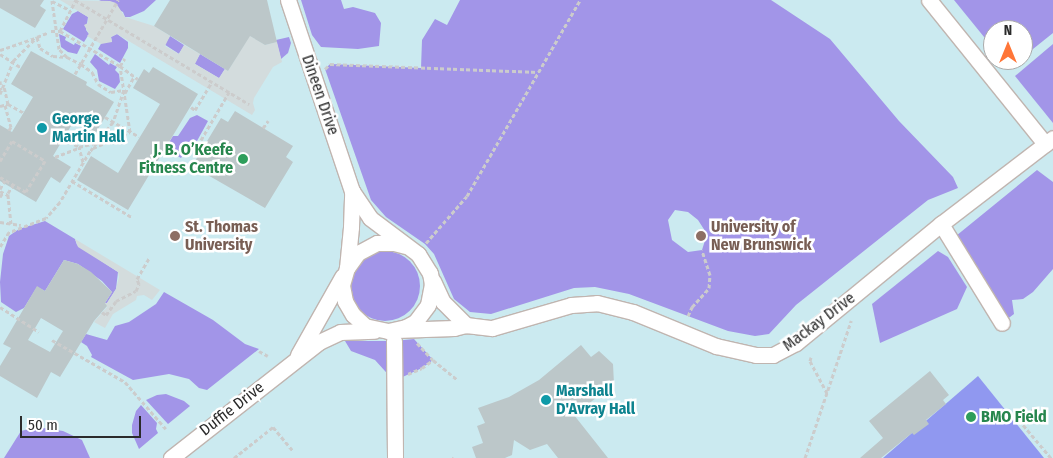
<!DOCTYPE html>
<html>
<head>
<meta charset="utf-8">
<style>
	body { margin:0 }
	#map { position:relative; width:1053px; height:458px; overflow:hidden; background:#dcedee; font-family:"Fira Sans Condensed",sans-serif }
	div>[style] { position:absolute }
	.education>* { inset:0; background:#cbeaf0 }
	.green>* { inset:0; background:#a295e8; transform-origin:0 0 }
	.round { border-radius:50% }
	.pitch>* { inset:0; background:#9098f0 }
	.plaza>* { inset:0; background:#d3dcdd }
	.building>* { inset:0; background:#bcc7c9 }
	.path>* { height:3px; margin-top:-1.5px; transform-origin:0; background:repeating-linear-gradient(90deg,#ccc 0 4px,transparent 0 6.5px) }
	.roads { filter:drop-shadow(1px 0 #c0b5b0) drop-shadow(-1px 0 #c0b5b0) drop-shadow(0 1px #c0b5b0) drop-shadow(0 -1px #c0b5b0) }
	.street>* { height:15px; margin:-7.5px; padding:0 7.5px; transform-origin:7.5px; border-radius:7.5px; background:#fff }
	.dots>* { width:14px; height:14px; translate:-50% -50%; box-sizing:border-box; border:2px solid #fff; border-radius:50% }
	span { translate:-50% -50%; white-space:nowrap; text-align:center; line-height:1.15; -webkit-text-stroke:5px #fff; paint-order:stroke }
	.street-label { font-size:16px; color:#2b2b2b }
	.culture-label { font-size:16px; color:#0d838f; font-weight:700 }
	.left { translate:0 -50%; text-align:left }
	.leisure-label { font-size:16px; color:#27864d; font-weight:700 }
	.right { translate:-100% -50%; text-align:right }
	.education-label { font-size:16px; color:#785e54; font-weight:700 }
	.north { position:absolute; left:983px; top:20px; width:50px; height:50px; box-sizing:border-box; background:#fff; border:1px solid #aaa; border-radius:50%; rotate:0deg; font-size:14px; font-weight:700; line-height:20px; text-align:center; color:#2b2b2b }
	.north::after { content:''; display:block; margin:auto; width:18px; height:22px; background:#ff7638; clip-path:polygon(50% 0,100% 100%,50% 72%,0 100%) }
	.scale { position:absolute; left:20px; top:416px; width:121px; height:22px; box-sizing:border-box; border:2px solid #2b2b2b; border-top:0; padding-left:6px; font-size:15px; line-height:18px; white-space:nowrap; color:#2b2b2b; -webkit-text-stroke:4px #fff; paint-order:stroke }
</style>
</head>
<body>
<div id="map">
	<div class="education">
		<div style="clip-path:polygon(evenodd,0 0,1053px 0,1053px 458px,0 458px,0 0,993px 30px,1023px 30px,1023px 60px,993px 60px,993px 30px)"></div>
	</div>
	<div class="green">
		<div style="clip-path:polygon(99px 0,156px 0,144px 11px,130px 17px,125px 17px,123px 12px)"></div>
		<div style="clip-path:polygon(301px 0,341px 0,344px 9px,353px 7px,375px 13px,381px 23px,379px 46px,358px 49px,321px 47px,312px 35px)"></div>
		<div style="clip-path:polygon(evenodd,460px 0,771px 0,830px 39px,899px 121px,953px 177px,958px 188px,928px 200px,796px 305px,769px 334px,755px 336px,728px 331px,629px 294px,595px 287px,574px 288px,491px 314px,470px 312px,454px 299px,434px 254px,425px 244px,386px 217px,371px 200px,325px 69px,330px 64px,421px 68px,422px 40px,435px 19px,447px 25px,460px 0,675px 210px,688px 212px,698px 220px,707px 234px,702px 250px,688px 252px,672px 240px,668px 220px,675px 210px)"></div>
		<div style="clip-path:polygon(954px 0,1053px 0,1053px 33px,1023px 57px,1023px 30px,993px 30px,993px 48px)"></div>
		<div style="clip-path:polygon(78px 11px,88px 17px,86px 30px,89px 34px,84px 42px,63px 29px,72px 14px)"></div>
		<div style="clip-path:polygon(59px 34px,66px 37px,65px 40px,74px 45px,75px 43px,81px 46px,77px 54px,68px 52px,61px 47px)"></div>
		<div style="clip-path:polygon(117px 34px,128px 42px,128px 48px,120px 63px,98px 49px,102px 42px,112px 42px,111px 37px)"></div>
		<div style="left:170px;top:36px;width:17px;height:10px;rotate:33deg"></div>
		<div style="clip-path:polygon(289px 37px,291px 43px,288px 53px,281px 59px,276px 40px)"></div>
		<div style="clip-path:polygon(1053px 44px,1053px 123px,1015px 76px)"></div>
		<div style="clip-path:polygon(95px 54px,109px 65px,110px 63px,117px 67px,115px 70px,119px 74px,120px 82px,115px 89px,99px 81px,97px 70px,90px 62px)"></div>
		<div style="left:200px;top:54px;width:29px;height:11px;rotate:31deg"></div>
		<div style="clip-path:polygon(197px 115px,208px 121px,197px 141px,193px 139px,181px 158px,165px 149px,173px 136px,178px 136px,190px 118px)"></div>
		<div style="clip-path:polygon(1037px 170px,1053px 182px,1053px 269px,1033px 292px,1023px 299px,1012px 300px,1014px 314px,1002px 323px,951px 240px)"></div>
		<div style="clip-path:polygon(45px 221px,75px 239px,77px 245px,118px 272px,116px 289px,107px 303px,105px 303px,112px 292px,102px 281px,78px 264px,64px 260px,45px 291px,37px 287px,24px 308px,16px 312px,1px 302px,0 282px,3px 254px,9px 236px,19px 229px)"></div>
		<div class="round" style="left:350px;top:251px;width:70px;height:70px"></div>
		<div style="clip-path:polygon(938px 251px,948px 257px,967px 287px,957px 309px,880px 343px,872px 304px)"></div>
		<div style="clip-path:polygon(164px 292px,213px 320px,245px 344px,259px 349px,207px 390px,199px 388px,189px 379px,169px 374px,133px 380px,91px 357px,92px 355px,87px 346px,81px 342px,86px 334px,107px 340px,115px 326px,129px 322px,156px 304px)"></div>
		<div style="clip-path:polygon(414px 339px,433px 360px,422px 368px,394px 381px,375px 360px,351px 351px,345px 341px,394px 341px)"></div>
		<div style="clip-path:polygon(166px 394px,184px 401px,190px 406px,168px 424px,146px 400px,157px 395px)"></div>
		<div style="clip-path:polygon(141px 405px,157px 423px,156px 429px,158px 433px,139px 449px,132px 433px,132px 425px,136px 411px)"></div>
		<div style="clip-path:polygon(37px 427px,63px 431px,82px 440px,90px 458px,4px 458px,21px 431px)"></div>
	</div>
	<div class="pitch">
		<div style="clip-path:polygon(978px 376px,1044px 458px,883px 458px)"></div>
	</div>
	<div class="plaza">
		<div style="clip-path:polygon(60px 0,110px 1px,116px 3px,125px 17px,154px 26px,170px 36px,165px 46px,179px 54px,184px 45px,200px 54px,195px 64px,219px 78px,225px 69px,228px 71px,247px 40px,247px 34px,265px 45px,277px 42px,282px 62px,273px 67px,254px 98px,253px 103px,255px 110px,252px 115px,117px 34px,111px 37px,112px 42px,101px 44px,87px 36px,89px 34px,84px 25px,88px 23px,88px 17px)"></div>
		<div style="clip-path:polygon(75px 239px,160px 290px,152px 300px,144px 295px,137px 296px,136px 300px,113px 314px,105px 328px,94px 322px,107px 307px,105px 303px,107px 303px,116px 289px,119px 277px,118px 272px,78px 247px)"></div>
	</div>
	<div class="building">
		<div style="clip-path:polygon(0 0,44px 0,40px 6px,46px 10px,35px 28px,0 8px)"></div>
		<div style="clip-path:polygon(170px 0,267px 0,277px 42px,265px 45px,250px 36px,228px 71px,154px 26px)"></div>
		<div style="clip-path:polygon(31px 51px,87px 82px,86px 85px,114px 102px,95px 134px,74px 121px,53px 156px,71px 167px,60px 183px,51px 177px,36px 202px,0 181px,0 125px,12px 132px,33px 97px,11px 84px)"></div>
		<div style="clip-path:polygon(153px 67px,198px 94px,128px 210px,77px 180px,91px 156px,118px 173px,160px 104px,133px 88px,144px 69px,149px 73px)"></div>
		<div style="clip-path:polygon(235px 111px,293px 146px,286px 157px,293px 162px,265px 208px,192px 166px,221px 118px,228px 122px)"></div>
		<div style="clip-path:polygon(evenodd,64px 260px,78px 264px,91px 272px,112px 292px,105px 303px,107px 306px,94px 321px,60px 377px,51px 372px,37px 398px,0 376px,0 366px,11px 348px,3px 344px,37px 286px,45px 291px,64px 260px,41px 318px,63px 331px,50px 352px,28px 340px,41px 318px)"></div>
		<div style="clip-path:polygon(581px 345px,591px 357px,599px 351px,613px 364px,614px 384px,574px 415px,608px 458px,558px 458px,547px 444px,530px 450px,514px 440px,512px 455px,505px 458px,476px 458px,472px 447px,483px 443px,477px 426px,485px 423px,478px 408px,509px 397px,539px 380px)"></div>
		<div style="clip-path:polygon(930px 371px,949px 395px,943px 400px,946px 404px,926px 420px,929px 424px,914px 435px,912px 433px,881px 458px,860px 458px,883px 438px,869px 421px)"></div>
	</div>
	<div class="path">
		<div style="left:75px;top:0;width:203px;rotate:30.9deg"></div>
		<div style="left:51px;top:31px;width:9px"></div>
		<div style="left:60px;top:31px;width:69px;rotate:30.3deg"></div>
		<div style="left:120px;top:66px;width:22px;rotate:36deg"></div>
		<div style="left:60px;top:31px;width:35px;rotate:-63deg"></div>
		<div style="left:0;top:50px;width:39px;rotate:-19deg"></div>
		<div style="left:37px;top:37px;width:11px;rotate:75deg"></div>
		<div style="left:40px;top:48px;width:15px;rotate:32deg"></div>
		<div style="left:53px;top:56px;width:14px;rotate:4deg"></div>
		<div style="left:67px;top:57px;width:16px;rotate:27deg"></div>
		<div style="left:81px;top:64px;width:14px;rotate:36deg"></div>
		<div style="left:92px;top:72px;width:13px;rotate:63deg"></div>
		<div style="left:98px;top:84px;width:15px;rotate:32deg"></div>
		<div style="left:111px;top:92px;width:13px;rotate:-9deg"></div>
		<div style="left:124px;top:90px;width:34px;rotate:109deg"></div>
		<div style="left:113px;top:122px;width:37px;rotate:128deg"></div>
		<div style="left:90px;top:151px;width:59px;rotate:120.5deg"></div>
		<div style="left:60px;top:202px;width:21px;rotate:131deg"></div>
		<div style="left:46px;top:218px;width:40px;rotate:159deg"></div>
		<div style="left:9px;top:232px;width:17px;rotate:121deg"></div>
		<div style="left:0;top:54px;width:24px;rotate:33deg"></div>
		<div style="left:67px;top:57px;width:11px;rotate:-135deg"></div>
		<div style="left:59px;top:49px;width:49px;rotate:-98.3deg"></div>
		<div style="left:52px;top:1px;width:20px;rotate:27deg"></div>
		<div style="left:325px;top:69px;width:7px;rotate:-45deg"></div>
		<div style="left:330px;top:64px;width:208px;rotate:2.2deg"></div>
		<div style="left:75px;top:74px;width:86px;rotate:-59.8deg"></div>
		<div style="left:0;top:81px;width:9px;rotate:84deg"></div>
		<div style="left:125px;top:93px;width:18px;rotate:-61deg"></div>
		<div style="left:0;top:94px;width:35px;rotate:-68deg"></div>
		<div style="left:13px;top:61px;width:34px;rotate:-45deg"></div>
		<div style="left:37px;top:37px;width:11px;rotate:-22deg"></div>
		<div style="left:8px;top:104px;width:18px;rotate:29deg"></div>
		<div style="left:5px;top:105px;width:23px;rotate:75deg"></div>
		<div style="left:11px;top:127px;width:4px;rotate:124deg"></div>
		<div style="left:0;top:106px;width:8px;rotate:-14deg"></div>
		<div style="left:8px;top:104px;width:18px;rotate:-103deg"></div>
		<div style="left:191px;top:107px;width:5px;rotate:37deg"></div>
		<div style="left:195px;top:110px;width:33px;rotate:-59deg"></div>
		<div style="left:105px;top:117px;width:39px;rotate:30deg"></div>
		<div style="left:263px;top:128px;width:9px;rotate:-54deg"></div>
		<div style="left:63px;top:138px;width:18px;rotate:29deg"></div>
		<div style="left:201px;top:140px;width:56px;rotate:-59.7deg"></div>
		<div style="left:93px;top:148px;width:40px;rotate:-23.4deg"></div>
		<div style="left:130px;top:132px;width:67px;rotate:-98.6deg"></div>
		<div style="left:120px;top:66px;width:9px;rotate:-58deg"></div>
		<div style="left:55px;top:157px;width:26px;rotate:-21deg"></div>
		<div style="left:0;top:161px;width:23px;rotate:-59deg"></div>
		<div style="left:12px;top:141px;width:39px;rotate:31deg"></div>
		<div style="left:45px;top:161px;width:36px;rotate:122deg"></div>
		<div style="left:26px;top:192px;width:30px;rotate:-150deg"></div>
		<div style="left:83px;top:162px;width:16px;rotate:-105deg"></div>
		<div style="left:79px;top:147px;width:16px;rotate:-14deg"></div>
		<div style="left:72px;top:181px;width:71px;rotate:31.2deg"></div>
		<div style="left:0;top:189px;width:10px;rotate:-61deg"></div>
		<div style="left:0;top:191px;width:9px;rotate:27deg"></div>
		<div style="left:0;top:197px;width:6px;rotate:-59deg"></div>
		<div style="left:0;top:222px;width:21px;rotate:8deg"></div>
		<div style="left:11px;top:224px;width:31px;rotate:-96deg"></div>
		<div style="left:8px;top:193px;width:9px;rotate:-58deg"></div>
		<div style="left:426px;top:243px;width:62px;rotate:-48.9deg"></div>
		<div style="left:467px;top:196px;width:226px;rotate:-60deg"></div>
		<div style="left:0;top:307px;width:46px;rotate:32.7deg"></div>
		<div style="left:102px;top:312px;width:5px;rotate:37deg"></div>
		<div style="left:106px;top:315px;width:17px;rotate:-54deg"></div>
		<div style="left:116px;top:301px;width:22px;rotate:-27deg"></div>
		<div style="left:136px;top:291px;width:8px;rotate:-67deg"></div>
		<div style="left:139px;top:284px;width:5px;rotate:-112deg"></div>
		<div style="left:137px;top:279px;width:24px;rotate:-60deg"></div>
		<div style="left:688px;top:316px;width:10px;rotate:-66deg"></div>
		<div style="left:692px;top:307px;width:25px;rotate:-48deg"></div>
		<div style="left:709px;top:288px;width:13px;rotate:-86deg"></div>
		<div style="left:710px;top:275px;width:26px;rotate:-108deg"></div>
		<div style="left:52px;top:340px;width:84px;rotate:29.9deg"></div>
		<div style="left:125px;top:382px;width:62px;rotate:48.9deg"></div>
		<div style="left:417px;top:343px;width:23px;rotate:47deg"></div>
		<div style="left:433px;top:360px;width:32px;rotate:39deg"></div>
		<div style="left:259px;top:351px;width:10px;rotate:29deg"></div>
		<div style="left:811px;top:357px;width:4px;rotate:104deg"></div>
		<div style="left:810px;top:361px;width:36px;rotate:62deg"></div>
		<div style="left:408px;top:374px;width:15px;rotate:-23deg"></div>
		<div style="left:422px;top:368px;width:14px;rotate:-36deg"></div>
		<div style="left:1035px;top:408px;width:20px;rotate:143deg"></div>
		<div style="left:1019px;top:420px;width:50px;rotate:49.9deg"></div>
		<div style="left:234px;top:458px;width:50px;rotate:-38.5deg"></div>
		<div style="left:273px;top:427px;width:31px;rotate:50deg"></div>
		<div style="left:453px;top:458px;width:1px;rotate:-45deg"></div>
		<div style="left:805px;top:458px;width:145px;rotate:-71.4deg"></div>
	</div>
	<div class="roads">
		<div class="street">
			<div style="left:288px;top:0;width:201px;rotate:71.5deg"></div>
			<div style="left:352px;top:191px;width:32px;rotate:56deg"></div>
			<div style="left:370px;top:218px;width:60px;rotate:36.9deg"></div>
			<div style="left:418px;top:254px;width:22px;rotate:58deg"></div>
			<div style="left:430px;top:273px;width:11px;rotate:80deg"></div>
			<div style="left:432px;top:284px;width:21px;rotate:101deg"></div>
			<div style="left:428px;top:305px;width:21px;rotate:127deg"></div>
			<div style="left:415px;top:322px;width:10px;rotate:151deg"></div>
			<div style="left:406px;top:327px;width:18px;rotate:167deg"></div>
			<div style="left:388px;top:331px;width:24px;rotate:-168deg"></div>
			<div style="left:365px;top:326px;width:16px;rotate:-137deg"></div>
			<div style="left:353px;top:315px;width:16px;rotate:-120deg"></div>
			<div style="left:345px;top:301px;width:16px;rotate:-101deg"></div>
			<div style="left:342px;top:285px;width:18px;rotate:-74deg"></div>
			<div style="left:347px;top:268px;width:19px;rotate:-54deg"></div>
			<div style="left:358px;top:253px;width:21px;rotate:-28deg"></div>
			<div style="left:377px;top:243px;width:17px"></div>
			<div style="left:394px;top:243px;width:11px;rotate:15deg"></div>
			<div style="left:929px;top:0;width:185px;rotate:51.1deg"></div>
			<div style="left:941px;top:224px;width:116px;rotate:58.4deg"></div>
			<div style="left:347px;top:268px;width:41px;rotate:-84.4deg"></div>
			<div style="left:351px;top:227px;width:36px;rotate:-88deg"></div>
			<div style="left:433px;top:281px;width:23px;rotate:65deg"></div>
			<div style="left:443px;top:302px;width:33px;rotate:45deg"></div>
			<div style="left:396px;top:330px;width:58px;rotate:-2deg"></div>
			<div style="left:454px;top:328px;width:12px;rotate:-14deg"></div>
			<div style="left:466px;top:325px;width:26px;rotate:7deg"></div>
			<div style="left:492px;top:328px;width:82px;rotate:-16.2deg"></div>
			<div style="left:571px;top:305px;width:26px;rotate:-4deg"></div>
			<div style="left:597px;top:303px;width:37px;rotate:14deg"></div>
			<div style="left:633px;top:312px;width:90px;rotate:22.3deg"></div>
			<div style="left:716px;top:346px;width:41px;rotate:12.7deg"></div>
			<div style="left:756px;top:355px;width:17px"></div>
			<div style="left:773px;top:355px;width:26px;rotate:-28deg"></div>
			<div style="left:796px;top:343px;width:188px;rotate:-39.4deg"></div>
			<div style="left:941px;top:224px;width:141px;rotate:-37.5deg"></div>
			<div style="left:394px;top:341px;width:117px;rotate:89.5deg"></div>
			<div style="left:298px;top:355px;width:90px;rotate:-60.6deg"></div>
			<div style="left:171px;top:458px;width:188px;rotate:-38.1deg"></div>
			<div style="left:319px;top:342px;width:23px;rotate:-25deg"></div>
			<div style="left:340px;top:332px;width:34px;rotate:-2deg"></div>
		</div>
	</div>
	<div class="dots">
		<div style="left:42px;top:128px;background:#0f9aa8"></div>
		<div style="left:243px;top:159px;background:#2e9e5b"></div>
		<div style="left:175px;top:236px;background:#8d6e63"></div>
		<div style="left:701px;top:236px;background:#8d6e63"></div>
		<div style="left:546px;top:400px;background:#0f9aa8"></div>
		<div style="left:971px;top:417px;background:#2e9e5b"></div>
	</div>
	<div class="street-label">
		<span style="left:320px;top:95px;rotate:71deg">Dineen Drive</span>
		<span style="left:819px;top:322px;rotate:-37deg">Mackay Drive</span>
		<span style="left:232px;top:409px;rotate:-38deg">Duffie Drive</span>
	</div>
	<div class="culture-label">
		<span class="left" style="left:52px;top:128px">George<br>Martin Hall</span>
		<span class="left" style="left:556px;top:400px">Marshall<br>D'Avray Hall</span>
	</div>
	<div class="leisure-label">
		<span class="right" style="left:233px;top:159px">J. B. O’Keefe<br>Fitness Centre</span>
		<span class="left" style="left:981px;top:417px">BMO Field</span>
	</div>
	<div class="education-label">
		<span class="left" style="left:185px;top:236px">St. Thomas<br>University</span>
		<span class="left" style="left:711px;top:236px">University of<br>New Brunswick</span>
	</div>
	<div class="north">N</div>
	<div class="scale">50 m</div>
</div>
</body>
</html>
